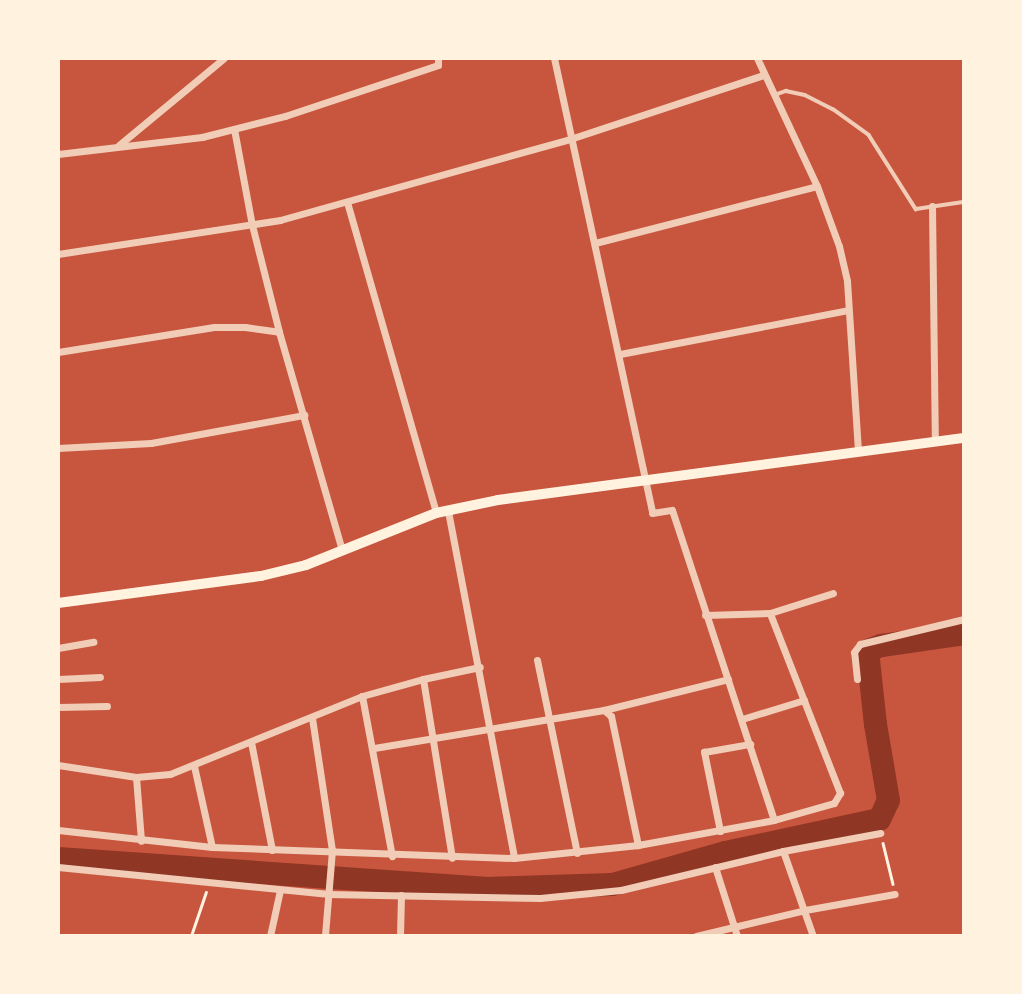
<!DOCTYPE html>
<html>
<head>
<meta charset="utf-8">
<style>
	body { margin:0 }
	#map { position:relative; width:1022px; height:994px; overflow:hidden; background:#c8553d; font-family:"Source Sans 3",sans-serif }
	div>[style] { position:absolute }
	.river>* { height:23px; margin:-11.5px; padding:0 11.5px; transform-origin:11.5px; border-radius:11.5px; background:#8f3625 }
	.path>* { height:2.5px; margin:-1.25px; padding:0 1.25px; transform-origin:1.25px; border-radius:1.25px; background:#fff3e0 }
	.service>* { height:3.5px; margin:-1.75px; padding:0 1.75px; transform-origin:1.75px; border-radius:1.75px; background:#f1ccb7 }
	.minor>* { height:7px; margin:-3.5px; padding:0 3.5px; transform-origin:3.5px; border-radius:3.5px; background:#f1ccb7 }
	.secondary>* { height:10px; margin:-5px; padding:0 5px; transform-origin:5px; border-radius:5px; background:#fff3e0 }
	span { translate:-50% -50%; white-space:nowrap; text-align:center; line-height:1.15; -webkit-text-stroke:6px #fff3e0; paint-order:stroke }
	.frame { position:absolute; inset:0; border:60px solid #fff3e0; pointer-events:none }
</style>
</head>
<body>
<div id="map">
	<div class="river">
		<div style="left:58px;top:858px;width:427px;rotate:4deg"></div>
		<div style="left:484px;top:888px;width:128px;rotate:-1.8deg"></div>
		<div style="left:612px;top:884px;width:117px;rotate:-15.8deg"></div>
		<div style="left:725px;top:852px;width:157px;rotate:-12.1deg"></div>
		<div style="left:879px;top:819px;width:21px;rotate:-65deg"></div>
		<div style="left:888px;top:800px;width:77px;rotate:-99.7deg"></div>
		<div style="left:875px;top:724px;width:74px;rotate:-96.2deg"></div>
		<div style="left:867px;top:650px;width:15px;rotate:-20deg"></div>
		<div style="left:881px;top:645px;width:84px;rotate:-8.2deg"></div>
	</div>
	<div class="path">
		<div style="left:883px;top:843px;width:42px;rotate:76.3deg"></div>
		<div style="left:191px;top:936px;width:46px;rotate:-71.2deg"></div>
	</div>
	<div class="service">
		<div style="left:775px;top:95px;width:12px;rotate:-20deg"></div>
		<div style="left:786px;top:91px;width:19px;rotate:12deg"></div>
		<div style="left:805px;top:95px;width:31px;rotate:27deg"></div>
		<div style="left:833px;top:109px;width:44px;rotate:35.8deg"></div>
		<div style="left:869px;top:135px;width:88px;rotate:57.6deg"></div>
		<div style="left:916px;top:209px;width:49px;rotate:-8.3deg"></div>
	</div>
	<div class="minor">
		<div style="left:554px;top:58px;width:465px;rotate:77.8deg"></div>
		<div style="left:652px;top:513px;width:20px;rotate:-9deg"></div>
		<div style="left:672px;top:510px;width:326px;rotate:71.8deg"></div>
		<div style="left:757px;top:58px;width:141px;rotate:64.9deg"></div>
		<div style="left:817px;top:186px;width:64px;rotate:69.9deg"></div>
		<div style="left:839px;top:246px;width:36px;rotate:77deg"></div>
		<div style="left:847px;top:281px;width:169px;rotate:86.3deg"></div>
		<div style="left:234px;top:129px;width:98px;rotate:79.4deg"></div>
		<div style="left:252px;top:225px;width:110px;rotate:75.8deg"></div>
		<div style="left:279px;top:332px;width:227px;rotate:73.9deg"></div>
		<div style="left:119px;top:145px;width:136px;rotate:-39.6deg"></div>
		<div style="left:58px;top:154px;width:145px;rotate:-6.7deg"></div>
		<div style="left:202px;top:137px;width:86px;rotate:-14.2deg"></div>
		<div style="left:285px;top:116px;width:161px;rotate:-18.4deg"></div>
		<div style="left:438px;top:65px;width:7px;rotate:-90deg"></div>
		<div style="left:347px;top:202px;width:323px;rotate:74deg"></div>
		<div style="left:932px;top:206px;width:235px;rotate:89.3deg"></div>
		<div style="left:595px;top:243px;width:229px;rotate:-14.4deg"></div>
		<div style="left:58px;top:254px;width:225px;rotate:-8.7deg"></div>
		<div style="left:280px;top:220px;width:301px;rotate:-15.6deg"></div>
		<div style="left:570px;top:139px;width:204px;rotate:-18.3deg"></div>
		<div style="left:58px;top:352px;width:158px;rotate:-9.1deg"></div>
		<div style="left:214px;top:327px;width:31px"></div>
		<div style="left:245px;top:327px;width:34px;rotate:8deg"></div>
		<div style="left:620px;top:354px;width:232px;rotate:-10.9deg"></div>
		<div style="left:58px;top:448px;width:93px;rotate:-3.1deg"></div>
		<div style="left:151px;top:443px;width:156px;rotate:-10.4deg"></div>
		<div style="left:448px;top:511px;width:353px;rotate:79.2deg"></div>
		<div style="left:705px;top:615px;width:65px;rotate:-1.8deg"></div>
		<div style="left:770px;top:613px;width:66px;rotate:-17.6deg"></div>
		<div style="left:58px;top:648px;width:36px;rotate:-10deg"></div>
		<div style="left:537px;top:660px;width:197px;rotate:78.3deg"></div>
		<div style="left:58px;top:679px;width:42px;rotate:-2.7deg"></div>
		<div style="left:423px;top:679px;width:181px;rotate:80.8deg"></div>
		<div style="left:857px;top:679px;width:27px;rotate:-96deg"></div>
		<div style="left:854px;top:652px;width:10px;rotate:-53deg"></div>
		<div style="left:860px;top:644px;width:107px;rotate:-13.5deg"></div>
		<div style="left:362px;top:696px;width:163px;rotate:79.4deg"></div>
		<div style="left:58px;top:707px;width:49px;rotate:-1.2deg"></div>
		<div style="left:604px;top:710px;width:9px;rotate:41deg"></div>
		<div style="left:611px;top:716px;width:132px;rotate:78.2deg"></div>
		<div style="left:312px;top:718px;width:134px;rotate:81.4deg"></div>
		<div style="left:332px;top:850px;width:86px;rotate:94.7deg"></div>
		<div style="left:742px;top:719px;width:65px;rotate:-17deg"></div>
		<div style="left:251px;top:742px;width:110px;rotate:79deg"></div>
		<div style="left:374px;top:748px;width:233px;rotate:-9.4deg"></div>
		<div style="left:604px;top:710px;width:128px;rotate:-14deg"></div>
		<div style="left:58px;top:765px;width:79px;rotate:8.7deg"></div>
		<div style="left:136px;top:777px;width:34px;rotate:-5deg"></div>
		<div style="left:170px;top:774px;width:207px;rotate:-22.1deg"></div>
		<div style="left:362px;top:696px;width:63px;rotate:-15.6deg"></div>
		<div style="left:423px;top:679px;width:58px;rotate:-11.9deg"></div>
		<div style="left:194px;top:766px;width:83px;rotate:77.5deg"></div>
		<div style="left:136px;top:777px;width:64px;rotate:85.5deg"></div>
		<div style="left:58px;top:830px;width:155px;rotate:6.3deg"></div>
		<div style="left:212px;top:847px;width:302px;rotate:2.1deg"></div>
		<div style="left:514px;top:858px;width:125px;rotate:-6deg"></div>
		<div style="left:638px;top:845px;width:138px;rotate:-10.4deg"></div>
		<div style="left:774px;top:820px;width:62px;rotate:-15.8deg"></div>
		<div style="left:834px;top:803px;width:12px;rotate:-59deg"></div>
		<div style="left:840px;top:793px;width:193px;rotate:-111.3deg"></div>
		<div style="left:720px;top:831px;width:81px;rotate:-101.4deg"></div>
		<div style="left:704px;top:752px;width:47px;rotate:-9.9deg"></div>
		<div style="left:783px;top:851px;width:90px;rotate:70.6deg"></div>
		<div style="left:58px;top:867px;width:270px;rotate:5.7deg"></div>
		<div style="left:327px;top:894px;width:213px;rotate:1.1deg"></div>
		<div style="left:540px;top:898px;width:81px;rotate:-5.6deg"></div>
		<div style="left:621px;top:890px;width:167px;rotate:-13.5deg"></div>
		<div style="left:783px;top:851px;width:99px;rotate:-10.5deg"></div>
		<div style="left:715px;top:867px;width:72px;rotate:72.3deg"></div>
		<div style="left:270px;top:936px;width:47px;rotate:-77.7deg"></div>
		<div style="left:400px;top:936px;width:41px;rotate:-88.6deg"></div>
		<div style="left:696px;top:936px;width:112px;rotate:-13.4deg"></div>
		<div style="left:805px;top:910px;width:91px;rotate:-10.1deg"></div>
	</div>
	<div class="secondary">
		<div style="left:58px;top:603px;width:205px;rotate:-7.6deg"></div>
		<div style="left:261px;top:576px;width:46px;rotate:-13.7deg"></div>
		<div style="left:306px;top:565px;width:140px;rotate:-21.8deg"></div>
		<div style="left:436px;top:513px;width:63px;rotate:-11.8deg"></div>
		<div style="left:498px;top:500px;width:470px;rotate:-7.6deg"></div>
	</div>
	<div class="frame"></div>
</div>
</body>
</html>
